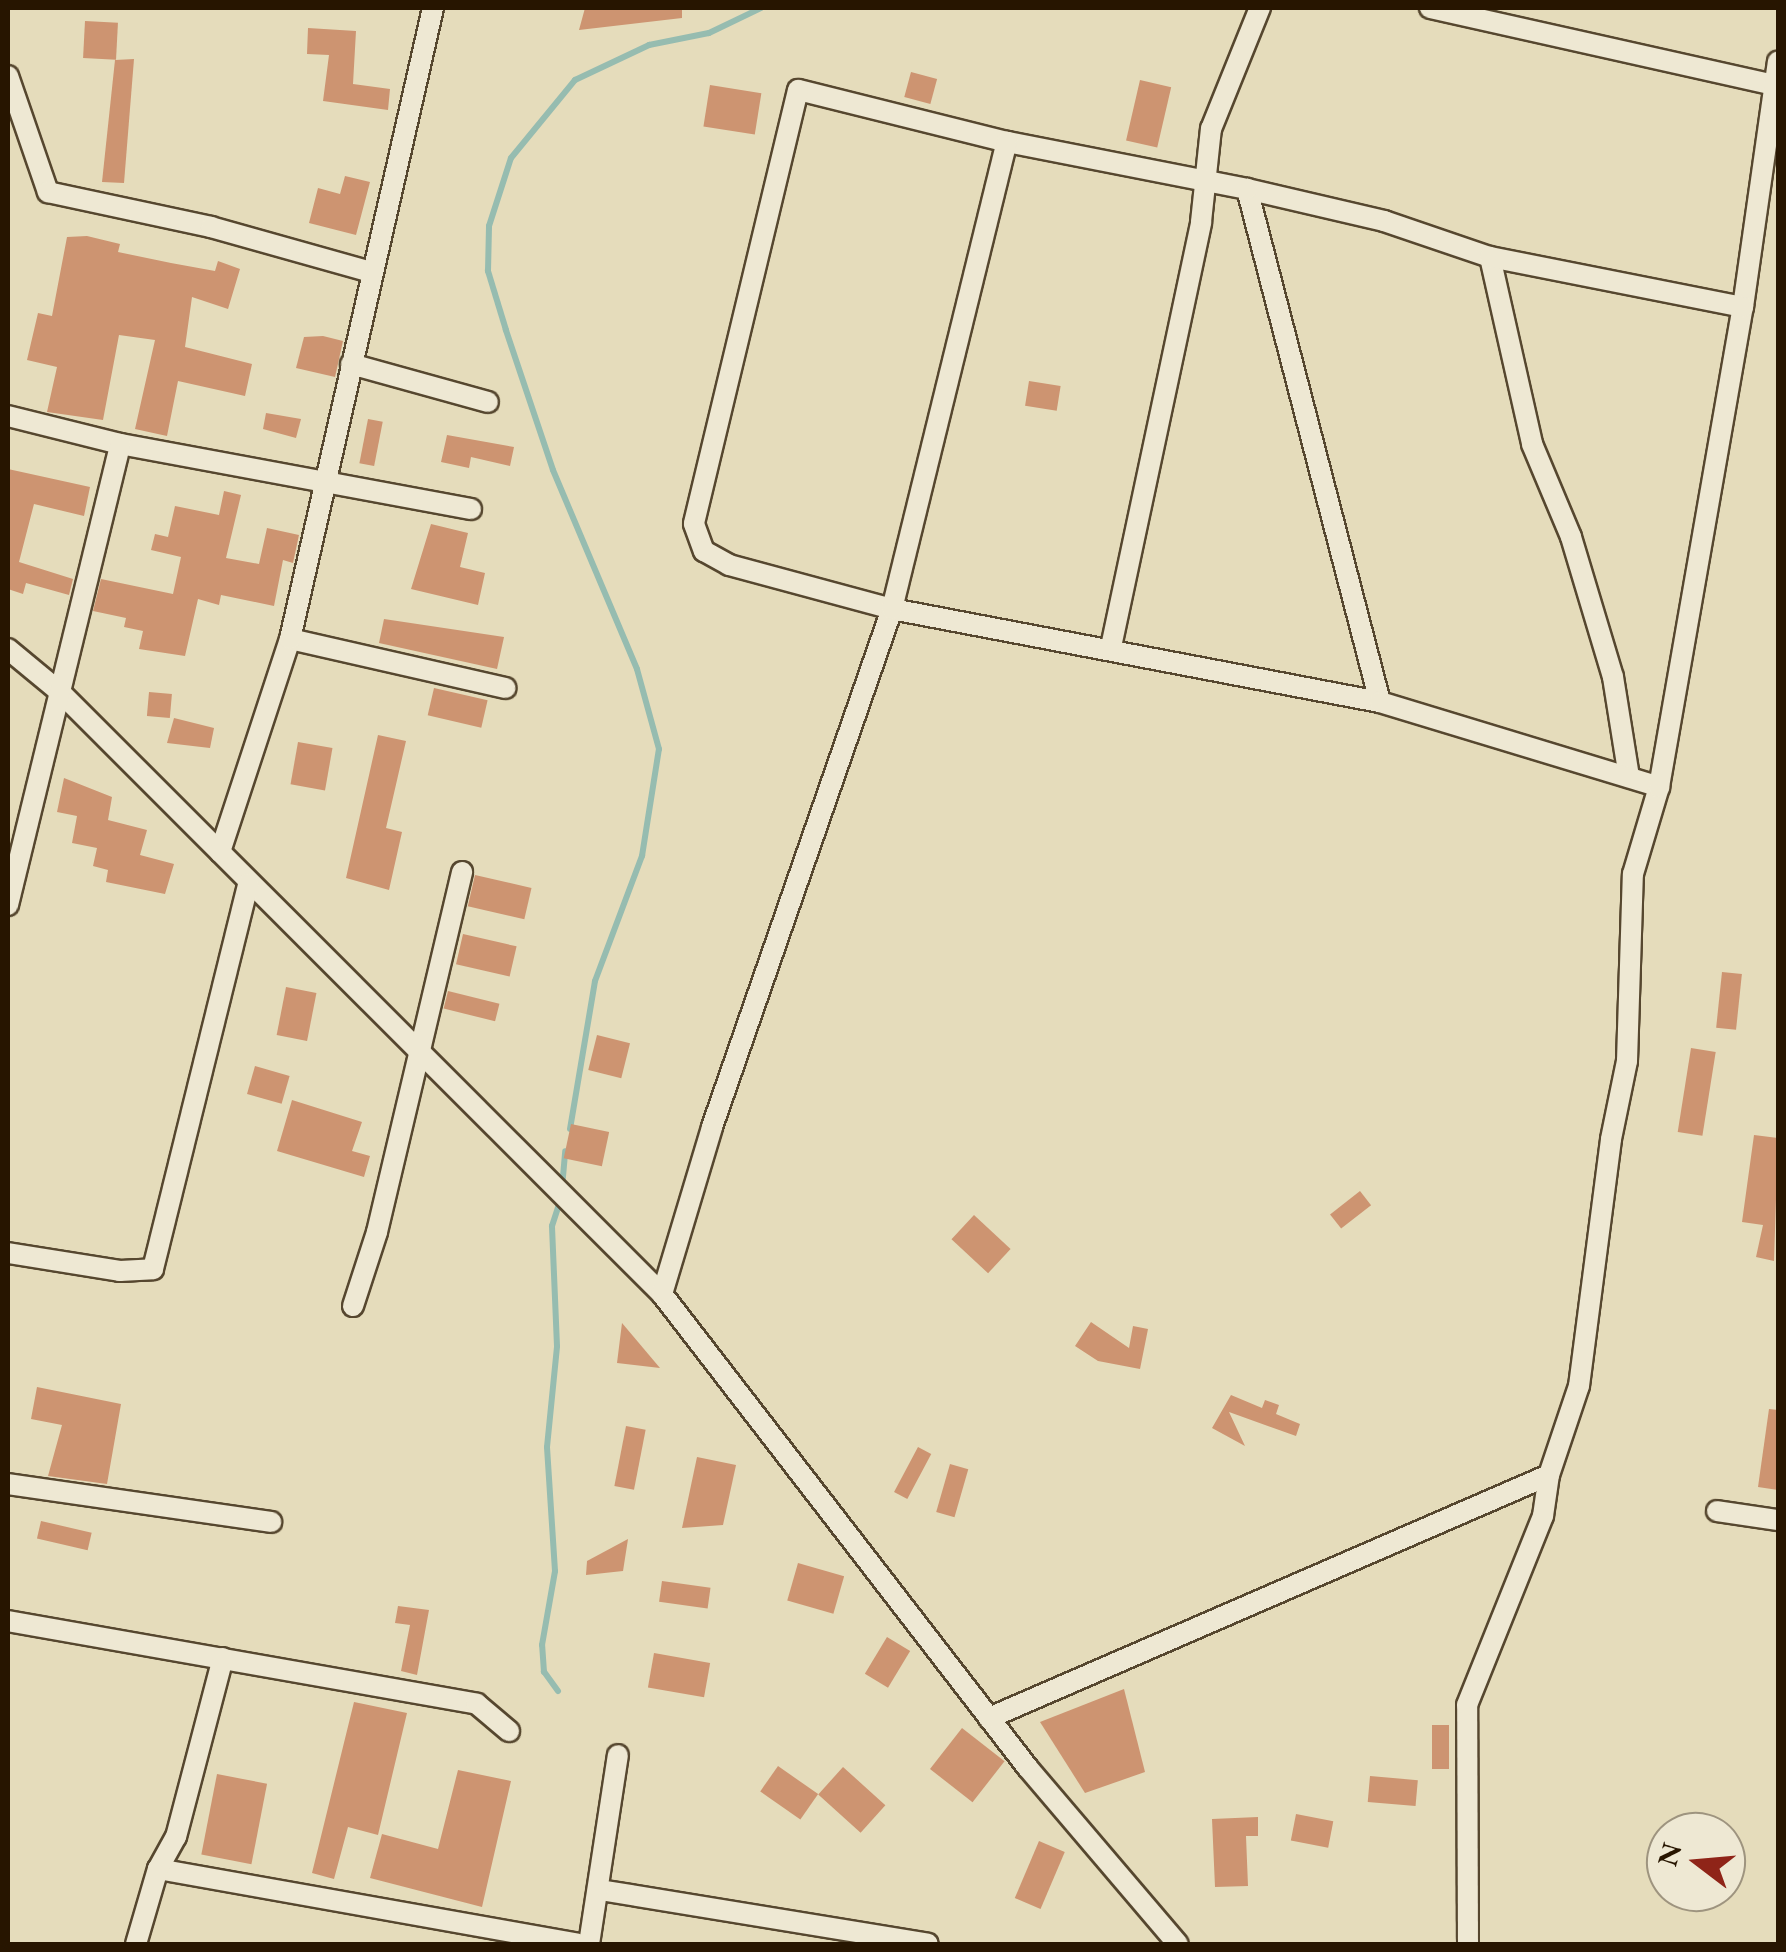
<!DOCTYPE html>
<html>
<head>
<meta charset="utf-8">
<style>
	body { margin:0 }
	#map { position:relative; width:1786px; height:1952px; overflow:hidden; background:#e5dcbb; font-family:"EB Garamond",serif }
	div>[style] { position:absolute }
	.stream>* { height:6px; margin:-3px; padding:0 3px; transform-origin:3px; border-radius:3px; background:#96bcb0 }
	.building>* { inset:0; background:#cd9471; transform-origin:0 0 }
	.roads { filter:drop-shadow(2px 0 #56472f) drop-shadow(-2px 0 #56472f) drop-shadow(0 2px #56472f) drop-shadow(0 -2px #56472f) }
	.street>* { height:20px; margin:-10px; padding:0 10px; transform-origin:10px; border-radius:10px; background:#eee8d3 }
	span { translate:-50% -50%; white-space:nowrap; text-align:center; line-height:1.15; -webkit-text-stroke:9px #eee8d3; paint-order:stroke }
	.frame { position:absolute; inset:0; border:10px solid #271500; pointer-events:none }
	.north { position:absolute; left:1646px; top:1812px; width:100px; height:100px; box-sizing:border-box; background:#eee8d3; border:2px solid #9e947f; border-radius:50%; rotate:286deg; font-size:28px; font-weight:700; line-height:40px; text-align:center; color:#271500 }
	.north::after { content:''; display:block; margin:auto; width:35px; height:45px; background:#8f2418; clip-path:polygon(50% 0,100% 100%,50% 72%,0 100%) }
</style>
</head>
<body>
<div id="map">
	<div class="stream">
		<div style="left:570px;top:1129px;width:150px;rotate:-80.4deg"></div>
		<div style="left:595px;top:981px;width:134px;rotate:-69.4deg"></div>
		<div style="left:642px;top:856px;width:108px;rotate:-81deg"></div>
		<div style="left:659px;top:749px;width:83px;rotate:-105.4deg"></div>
		<div style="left:637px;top:669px;width:216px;rotate:-112.9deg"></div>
		<div style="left:553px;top:470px;width:148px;rotate:-108.6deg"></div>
		<div style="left:506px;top:330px;width:62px;rotate:-107deg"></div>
		<div style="left:488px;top:271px;width:45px;rotate:-88.7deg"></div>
		<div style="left:489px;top:226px;width:71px;rotate:-72.1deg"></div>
		<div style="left:511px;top:158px;width:101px;rotate:-50.6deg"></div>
		<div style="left:575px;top:80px;width:82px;rotate:-25.3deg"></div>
		<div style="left:649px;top:45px;width:61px;rotate:-11.3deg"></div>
		<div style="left:709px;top:33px;width:58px;rotate:-25.7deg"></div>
		<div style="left:562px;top:1188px;width:37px;rotate:-85deg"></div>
		<div style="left:558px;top:1691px;width:24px;rotate:-126deg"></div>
		<div style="left:544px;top:1672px;width:27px;rotate:-94deg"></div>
		<div style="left:542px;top:1645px;width:75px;rotate:-80deg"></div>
		<div style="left:555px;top:1571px;width:124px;rotate:-93.7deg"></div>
		<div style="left:547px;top:1447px;width:101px;rotate:-84.3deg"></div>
		<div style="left:557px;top:1346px;width:120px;rotate:-92.4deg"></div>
		<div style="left:552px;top:1226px;width:26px;rotate:-72deg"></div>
	</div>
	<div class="building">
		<div style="clip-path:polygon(585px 8px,682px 8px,682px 18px,579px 30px)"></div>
		<div style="left:85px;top:21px;width:33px;height:37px;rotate:3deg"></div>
		<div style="clip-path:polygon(308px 28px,356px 31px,353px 84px,390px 89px,388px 110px,323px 101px,329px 55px,307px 54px)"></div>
		<div style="clip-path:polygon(134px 59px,124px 183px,102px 182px,115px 60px)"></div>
		<div style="left:911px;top:72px;width:27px;height:26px;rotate:15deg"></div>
		<div style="left:1140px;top:80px;width:32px;height:62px;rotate:13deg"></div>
		<div style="left:710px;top:85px;width:52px;height:42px;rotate:9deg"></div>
		<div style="clip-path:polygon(345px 176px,370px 182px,356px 235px,309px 223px,318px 188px,340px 194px)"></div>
		<div style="clip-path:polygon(87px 236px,120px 244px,118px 252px,171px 263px,215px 271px,218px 261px,240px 269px,228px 309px,192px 297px,185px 347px,252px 364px,245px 396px,178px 381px,167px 436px,135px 429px,155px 340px,119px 335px,103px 420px,47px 412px,57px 367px,27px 360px,38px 313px,52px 316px,67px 237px)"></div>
		<div style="clip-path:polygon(323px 336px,343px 341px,335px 377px,296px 368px,304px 337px)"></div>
		<div style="left:1029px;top:381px;width:32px;height:25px;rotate:9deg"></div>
		<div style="clip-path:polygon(266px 413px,301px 419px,296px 438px,263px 429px)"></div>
		<div style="left:368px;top:419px;width:15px;height:45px;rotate:11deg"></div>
		<div style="clip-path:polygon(447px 435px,514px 447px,510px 466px,471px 457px,469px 468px,441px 462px)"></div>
		<div style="clip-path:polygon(8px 469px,90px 487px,84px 516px,34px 504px,19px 562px,73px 579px,69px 595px,26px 583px,23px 594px,8px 589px)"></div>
		<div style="clip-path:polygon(224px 491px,241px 495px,226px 558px,259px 564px,267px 528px,299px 535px,293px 563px,283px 560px,274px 606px,221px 595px,219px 605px,198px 599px,185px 656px,139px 649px,143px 631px,124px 627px,126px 618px,93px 611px,101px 579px,173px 594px,181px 557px,151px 550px,155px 534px,168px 537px,175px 506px,219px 515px)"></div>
		<div style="clip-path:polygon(431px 524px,468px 533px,460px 567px,485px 573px,478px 605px,411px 589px)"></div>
		<div style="clip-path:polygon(384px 619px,504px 637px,497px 669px,379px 643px)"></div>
		<div style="left:434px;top:688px;width:55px;height:28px;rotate:13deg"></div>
		<div style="left:149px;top:692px;width:23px;height:24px;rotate:5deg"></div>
		<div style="clip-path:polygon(174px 718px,214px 728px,210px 748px,167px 743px)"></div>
		<div style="clip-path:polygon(378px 735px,406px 741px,386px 828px,402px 832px,389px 890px,346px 878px)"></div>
		<div style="left:298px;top:742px;width:35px;height:43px;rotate:10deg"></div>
		<div style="clip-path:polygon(64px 778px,112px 797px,108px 820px,147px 830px,140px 855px,174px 864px,165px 894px,106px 882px,108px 870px,93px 866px,97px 848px,72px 843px,77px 816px,57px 812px)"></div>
		<div style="left:475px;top:875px;width:58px;height:32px;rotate:13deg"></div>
		<div style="left:463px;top:934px;width:55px;height:31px;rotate:13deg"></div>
		<div style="left:1722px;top:972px;width:20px;height:56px;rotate:6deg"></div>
		<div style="left:286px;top:987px;width:31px;height:49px;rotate:11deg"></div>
		<div style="left:448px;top:991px;width:53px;height:18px;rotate:14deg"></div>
		<div style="left:597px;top:1035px;width:34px;height:36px;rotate:14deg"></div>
		<div style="left:1691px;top:1048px;width:25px;height:85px;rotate:9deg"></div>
		<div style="left:255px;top:1066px;width:36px;height:29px;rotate:16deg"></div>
		<div style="clip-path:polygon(292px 1100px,362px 1122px,352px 1151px,370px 1156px,364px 1177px,277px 1151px)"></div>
		<div style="left:571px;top:1124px;width:39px;height:35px;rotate:12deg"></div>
		<div style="clip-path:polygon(1754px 1135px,1778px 1138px,1774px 1261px,1756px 1257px,1763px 1225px,1742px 1222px)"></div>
		<div style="left:1360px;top:1191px;width:18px;height:38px;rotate:52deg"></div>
		<div style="left:974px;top:1215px;width:50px;height:33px;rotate:43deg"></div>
		<div style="clip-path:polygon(1091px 1322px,1129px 1348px,1133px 1326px,1148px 1329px,1140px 1369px,1098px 1361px,1075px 1346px)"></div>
		<div style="clip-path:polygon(622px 1323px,660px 1368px,617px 1363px)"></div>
		<div style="clip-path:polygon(37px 1387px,121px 1404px,107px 1484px,48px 1476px,62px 1425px,31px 1419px)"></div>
		<div style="clip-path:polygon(1231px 1395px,1262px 1408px,1265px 1400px,1279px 1405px,1276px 1414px,1300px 1424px,1296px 1436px,1229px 1412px,1245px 1446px,1212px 1428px)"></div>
		<div style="clip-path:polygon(1769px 1409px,1778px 1410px,1778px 1490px,1758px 1487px)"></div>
		<div style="left:626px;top:1426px;width:20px;height:61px;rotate:11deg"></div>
		<div style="left:918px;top:1447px;width:15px;height:51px;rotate:28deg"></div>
		<div style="clip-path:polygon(697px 1457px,736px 1465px,723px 1525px,682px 1528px)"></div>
		<div style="left:950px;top:1464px;width:19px;height:50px;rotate:16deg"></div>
		<div style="left:41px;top:1521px;width:52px;height:18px;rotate:13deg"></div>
		<div style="clip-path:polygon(628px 1539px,623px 1571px,586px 1575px,587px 1561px)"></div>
		<div style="left:798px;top:1563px;width:48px;height:39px;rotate:16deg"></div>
		<div style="left:662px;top:1581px;width:49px;height:21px;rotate:8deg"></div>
		<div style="clip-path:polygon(398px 1606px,429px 1610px,417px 1675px,401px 1671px,410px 1625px,395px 1623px)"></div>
		<div style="left:887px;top:1637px;width:27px;height:43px;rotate:31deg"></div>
		<div style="left:654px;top:1653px;width:57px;height:35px;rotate:10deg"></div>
		<div style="clip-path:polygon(1124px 1689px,1145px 1772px,1085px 1793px,1040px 1722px)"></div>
		<div style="clip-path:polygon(354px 1702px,407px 1713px,378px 1835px,348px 1827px,334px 1879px,312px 1873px)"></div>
		<div style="left:1432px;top:1725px;width:17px;height:44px"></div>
		<div style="left:962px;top:1728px;width:54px;height:52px;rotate:38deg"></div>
		<div style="left:778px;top:1766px;width:49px;height:31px;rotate:35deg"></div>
		<div style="left:843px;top:1767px;width:57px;height:37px;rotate:42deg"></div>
		<div style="clip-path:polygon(458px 1770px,511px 1781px,482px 1907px,370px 1878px,382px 1834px,438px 1849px)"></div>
		<div style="left:217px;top:1774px;width:51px;height:82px;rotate:11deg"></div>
		<div style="left:1370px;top:1776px;width:48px;height:26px;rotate:5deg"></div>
		<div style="left:1296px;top:1814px;width:38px;height:27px;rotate:11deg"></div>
		<div style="clip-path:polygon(1258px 1817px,1258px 1836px,1246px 1836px,1248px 1886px,1215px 1887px,1212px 1819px)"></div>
		<div style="left:1039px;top:1841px;width:28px;height:62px;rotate:23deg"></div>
	</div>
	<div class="roads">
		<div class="street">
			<div style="left:1430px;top:8px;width:353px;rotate:12.6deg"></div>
			<div style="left:8px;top:76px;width:123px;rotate:71deg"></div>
			<div style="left:48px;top:192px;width:167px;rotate:12.1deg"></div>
			<div style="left:211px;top:227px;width:166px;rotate:15.7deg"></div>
			<div style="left:1247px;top:189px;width:141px;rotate:13.1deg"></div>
			<div style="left:1384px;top:221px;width:112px;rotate:18.8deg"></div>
			<div style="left:1490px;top:257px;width:192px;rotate:77.3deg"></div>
			<div style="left:1532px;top:444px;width:101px;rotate:67.2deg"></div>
			<div style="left:1571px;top:537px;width:146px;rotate:73.3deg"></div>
			<div style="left:1613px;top:677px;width:101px;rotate:80.9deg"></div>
			<div style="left:1743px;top:307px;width:248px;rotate:-81.9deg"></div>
			<div style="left:351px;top:364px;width:142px;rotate:15.5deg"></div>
			<div style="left:8px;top:416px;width:115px;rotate:14deg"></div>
			<div style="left:120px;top:444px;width:357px;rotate:10.5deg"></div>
			<div style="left:290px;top:639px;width:221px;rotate:12.8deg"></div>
			<div style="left:1111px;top:647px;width:434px;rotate:-78deg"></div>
			<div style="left:1201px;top:222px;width:94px;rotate:-83.9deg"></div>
			<div style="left:1211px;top:129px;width:131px;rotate:-68deg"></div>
			<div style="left:8px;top:649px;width:67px;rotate:39.6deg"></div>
			<div style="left:60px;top:692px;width:851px;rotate:45deg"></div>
			<div style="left:662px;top:1294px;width:599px;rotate:52.33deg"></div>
			<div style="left:1028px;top:1768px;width:231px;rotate:49.6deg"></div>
			<div style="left:1380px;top:702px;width:530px;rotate:-104.53deg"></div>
			<div style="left:1247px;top:189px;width:245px;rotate:-168.9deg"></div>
			<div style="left:1007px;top:142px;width:215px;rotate:-166deg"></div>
			<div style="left:798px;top:90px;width:446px;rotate:103.5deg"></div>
			<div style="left:694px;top:524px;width:29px;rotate:70deg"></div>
			<div style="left:704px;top:551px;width:29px;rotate:29deg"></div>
			<div style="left:729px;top:565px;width:169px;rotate:15.1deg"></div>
			<div style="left:892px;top:609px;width:497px;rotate:10.8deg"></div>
			<div style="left:1380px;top:702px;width:292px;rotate:16.9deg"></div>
			<div style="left:220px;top:852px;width:224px;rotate:-71.8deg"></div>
			<div style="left:290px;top:639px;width:647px;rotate:-77.23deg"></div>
			<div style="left:8px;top:905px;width:474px;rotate:-76.3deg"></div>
			<div style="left:8px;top:1253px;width:113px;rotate:9.1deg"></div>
			<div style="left:120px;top:1271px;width:33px;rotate:-3deg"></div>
			<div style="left:153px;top:1269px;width:397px;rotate:-76.1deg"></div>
			<div style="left:662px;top:1294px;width:174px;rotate:-73.3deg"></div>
			<div style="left:712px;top:1127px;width:548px;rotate:-70.84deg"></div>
			<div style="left:892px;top:609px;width:481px;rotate:-76.2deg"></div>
			<div style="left:353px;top:1306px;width:78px;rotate:-72deg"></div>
			<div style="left:377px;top:1232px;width:370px;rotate:-76.7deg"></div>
			<div style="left:8px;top:1484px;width:266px;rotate:8.2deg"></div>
			<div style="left:1717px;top:1511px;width:62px;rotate:8.4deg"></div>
			<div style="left:8px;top:1621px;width:476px;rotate:10deg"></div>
			<div style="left:477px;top:1704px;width:42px;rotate:40.2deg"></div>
			<div style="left:989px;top:1718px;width:610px;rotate:-23.46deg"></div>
			<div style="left:158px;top:1869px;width:426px;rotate:10.1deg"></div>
			<div style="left:600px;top:1890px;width:332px;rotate:9.3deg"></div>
			<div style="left:136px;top:1944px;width:78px;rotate:-73.7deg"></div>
			<div style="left:158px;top:1869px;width:37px;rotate:-61deg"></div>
			<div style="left:176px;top:1837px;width:185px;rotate:-75.3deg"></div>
			<div style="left:589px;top:1944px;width:191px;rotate:-81.3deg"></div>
			<div style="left:1468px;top:1944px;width:239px;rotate:-90.2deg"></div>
			<div style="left:1467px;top:1705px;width:204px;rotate:-68.1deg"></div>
			<div style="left:1543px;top:1516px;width:41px;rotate:-81.7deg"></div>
			<div style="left:1549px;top:1475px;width:94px;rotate:-71.4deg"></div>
			<div style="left:1579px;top:1386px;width:249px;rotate:-82.6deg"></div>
			<div style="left:1611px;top:1139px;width:80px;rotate:-78.4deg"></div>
			<div style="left:1627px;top:1061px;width:187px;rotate:-88.2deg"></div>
			<div style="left:1633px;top:874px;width:91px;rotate:-73.4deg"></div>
			<div style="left:1659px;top:787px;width:487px;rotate:-80.1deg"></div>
			<div style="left:1743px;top:307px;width:258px;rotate:-168.8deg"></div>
		</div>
	</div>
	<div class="frame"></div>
	<div class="north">N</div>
</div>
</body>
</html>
